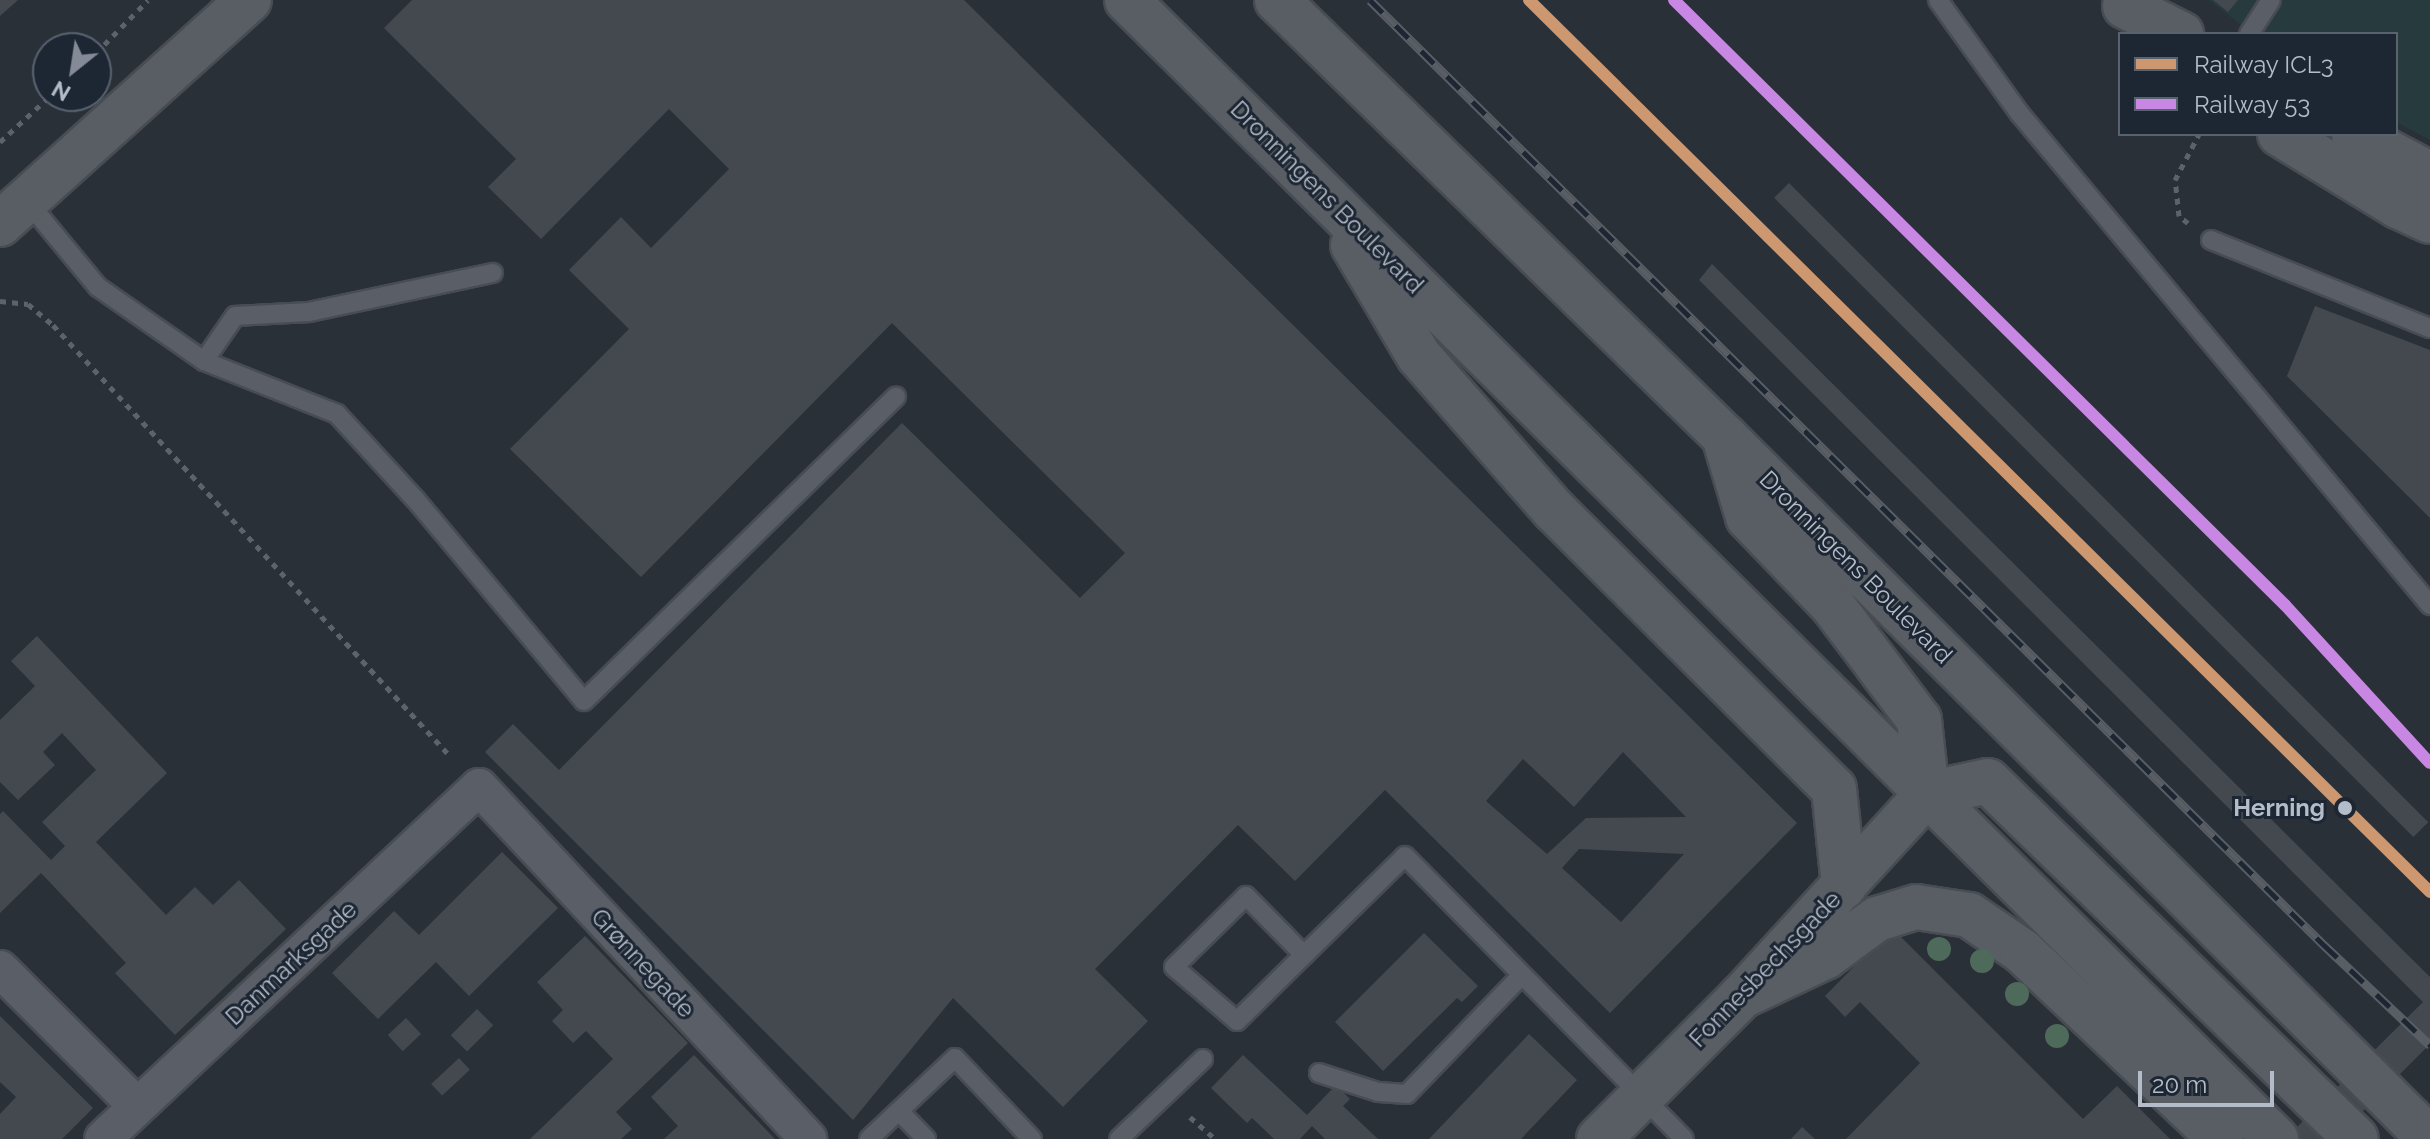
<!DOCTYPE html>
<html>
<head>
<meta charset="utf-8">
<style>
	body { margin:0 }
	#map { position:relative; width:2430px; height:1139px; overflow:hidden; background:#2a3038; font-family:Raleway,sans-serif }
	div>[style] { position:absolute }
	.green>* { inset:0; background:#273a3e }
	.building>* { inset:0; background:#444950; transform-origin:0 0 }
	.path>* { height:5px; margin-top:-2.5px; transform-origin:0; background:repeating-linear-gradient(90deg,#5d636a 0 6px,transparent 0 12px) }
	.roads { filter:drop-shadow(2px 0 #484c53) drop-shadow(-2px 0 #484c53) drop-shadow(0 2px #484c53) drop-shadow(0 -2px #484c53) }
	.lane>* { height:18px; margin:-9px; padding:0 9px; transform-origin:9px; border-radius:9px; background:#5a5e66 }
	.street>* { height:36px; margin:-18px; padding:0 18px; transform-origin:18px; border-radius:18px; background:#5a5e66 }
	.secondary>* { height:44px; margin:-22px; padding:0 22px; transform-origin:22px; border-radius:22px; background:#595d64 }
	.rail>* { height:9px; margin-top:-4.5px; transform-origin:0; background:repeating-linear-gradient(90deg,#1d2633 0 18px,#595d64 0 36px); box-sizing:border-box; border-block:2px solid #595d64 }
	.rail-1>* { height:12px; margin:-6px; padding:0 6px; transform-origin:6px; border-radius:6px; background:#cd976f }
	.rail-2>* { height:12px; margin:-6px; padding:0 6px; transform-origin:6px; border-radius:6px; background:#c787e3 }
	.trees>* { width:24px; height:24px; margin:-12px; border-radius:50%; background:#4e6a5a }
	.dots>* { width:22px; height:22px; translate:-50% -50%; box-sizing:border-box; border:4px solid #1d2633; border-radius:50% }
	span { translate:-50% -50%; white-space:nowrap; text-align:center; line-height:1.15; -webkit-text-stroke:6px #1d2633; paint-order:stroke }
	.street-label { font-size:24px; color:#b4bcc9 }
	.stop-label { font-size:24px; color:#b4bcc9; font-weight:700 }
	.right { translate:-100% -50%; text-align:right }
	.legend { position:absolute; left:2118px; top:32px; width:280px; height:104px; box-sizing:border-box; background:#1d2633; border:2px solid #59626f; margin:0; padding:10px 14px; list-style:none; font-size:24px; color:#b4bcc9 }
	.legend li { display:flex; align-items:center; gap:16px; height:40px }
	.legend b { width:40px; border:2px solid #59626f }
	.north { position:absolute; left:32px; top:32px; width:80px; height:80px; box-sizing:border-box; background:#1d2633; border:2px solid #59626f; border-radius:50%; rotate:210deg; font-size:22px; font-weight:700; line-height:32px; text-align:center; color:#b4bcc9 }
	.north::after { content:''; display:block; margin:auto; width:28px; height:36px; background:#848b96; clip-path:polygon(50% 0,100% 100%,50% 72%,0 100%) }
	.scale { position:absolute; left:2138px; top:1071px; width:136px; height:36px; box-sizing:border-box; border:4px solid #b4bcc9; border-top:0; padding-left:10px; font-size:24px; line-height:28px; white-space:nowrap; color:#b4bcc9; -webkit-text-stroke:6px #1d2633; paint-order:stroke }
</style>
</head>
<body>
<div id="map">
	<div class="green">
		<div style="clip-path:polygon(2209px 0,2430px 0,2430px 140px,2396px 122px,2396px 34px,2253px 34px)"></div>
	</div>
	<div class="building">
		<div style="clip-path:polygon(0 0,18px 0,0 16px)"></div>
		<div style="clip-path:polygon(evenodd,412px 0,964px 0,1797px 823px,1610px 1013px,1385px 790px,1295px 881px,1238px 825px,1095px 969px,1148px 1021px,1063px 1107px,953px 998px,853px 1120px,485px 752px,513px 724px,559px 770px,902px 423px,1080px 598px,1125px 553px,892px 323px,641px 577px,510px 449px,629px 329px,569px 270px,621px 217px,651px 248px,729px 169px,669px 109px,541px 239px,488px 187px,516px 159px,384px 28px,412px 0,1623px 752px,1686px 817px,1586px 818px,1547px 854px,1486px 801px,1523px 759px,1574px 807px,1623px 752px,412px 0,1579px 849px,1684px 854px,1621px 922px,1562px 868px,1579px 849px)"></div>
		<div style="clip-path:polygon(2213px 0,2238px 0,2228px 12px)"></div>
		<div style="left:1789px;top:183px;width:904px;height:21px;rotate:45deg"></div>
		<div style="clip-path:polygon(1712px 264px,2430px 977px,2430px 1044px,2335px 1139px,2285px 1139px,2423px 1002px,1699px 280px)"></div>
		<div style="clip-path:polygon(2315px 306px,2430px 350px,2430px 518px,2287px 376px)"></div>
		<div style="clip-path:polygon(37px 636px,167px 773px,96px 842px,166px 915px,195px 887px,213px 905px,239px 880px,286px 929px,175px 1035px,115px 973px,126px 963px,41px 873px,0 913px,0 814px,3px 811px,51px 860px,65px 846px,42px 822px,96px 770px,62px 733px,43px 752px,55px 765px,18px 800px,0 782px,0 720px,35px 686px,11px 661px)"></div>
		<div style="clip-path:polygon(502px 852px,558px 908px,469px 996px,436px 962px,378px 1019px,332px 973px,394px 911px,419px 935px)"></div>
		<div style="clip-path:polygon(1892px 928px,2083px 1119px,2117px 1086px,2170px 1139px,1846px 1139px,1920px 1063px,1860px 1002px,1845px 1017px,1825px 996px)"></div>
		<div style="clip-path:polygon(1424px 933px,1478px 986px,1462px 1002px,1457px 998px,1383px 1071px,1335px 1022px)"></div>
		<div style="clip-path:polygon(585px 936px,688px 1043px,616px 1112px,632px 1129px,621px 1139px,530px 1139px,613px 1059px,586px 1031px,573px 1043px,552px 1021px,563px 1010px,537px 982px)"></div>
		<div style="left:477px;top:1009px;width:23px;height:37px;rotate:45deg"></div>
		<div style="clip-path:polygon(0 1016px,93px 1108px,62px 1139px,0 1139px,0 1114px,16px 1097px,0 1082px)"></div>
		<div style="left:406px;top:1018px;width:22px;height:25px;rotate:47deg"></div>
		<div style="clip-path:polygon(1529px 1034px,1577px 1080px,1521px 1139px,1429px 1139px)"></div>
		<div style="clip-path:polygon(694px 1055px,775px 1139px,664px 1139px,678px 1126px,651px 1097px)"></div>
		<div style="clip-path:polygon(1243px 1055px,1307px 1115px,1336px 1085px,1350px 1099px,1343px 1106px,1378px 1139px,1325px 1139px,1312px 1126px,1300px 1139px,1274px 1139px,1252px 1118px,1247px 1123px,1211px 1088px)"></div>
		<div style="left:459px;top:1058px;width:16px;height:38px;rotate:47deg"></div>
		<div style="clip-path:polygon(1802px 1127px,1815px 1139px,1791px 1139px)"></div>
	</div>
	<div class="path">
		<div style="left:96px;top:53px;width:74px;rotate:-45.5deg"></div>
		<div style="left:0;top:142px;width:68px;rotate:-42.6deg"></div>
		<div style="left:2188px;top:223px;width:11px;rotate:-142deg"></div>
		<div style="left:2179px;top:216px;width:36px;rotate:-96deg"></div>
		<div style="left:2175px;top:180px;width:52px;rotate:-62.4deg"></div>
		<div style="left:0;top:301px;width:28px;rotate:6deg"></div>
		<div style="left:28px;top:304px;width:33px;rotate:40deg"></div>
		<div style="left:53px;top:325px;width:587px;rotate:47.35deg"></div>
		<div style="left:1190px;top:1117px;width:33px;rotate:41deg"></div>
	</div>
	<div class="roads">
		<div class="lane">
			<div style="left:1938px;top:0;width:140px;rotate:54.3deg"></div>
			<div style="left:2020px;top:114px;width:640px;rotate:50.14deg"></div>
			<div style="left:2249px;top:34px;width:40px;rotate:-57.1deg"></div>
			<div style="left:27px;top:201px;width:112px;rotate:50.5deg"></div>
			<div style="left:98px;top:287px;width:129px;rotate:34.9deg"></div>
			<div style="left:204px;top:361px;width:143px;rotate:21.7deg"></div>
			<div style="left:337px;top:414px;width:115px;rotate:47.5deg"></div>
			<div style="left:415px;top:499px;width:263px;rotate:50.1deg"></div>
			<div style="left:584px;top:701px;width:436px;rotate:-44.3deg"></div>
			<div style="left:2211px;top:240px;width:236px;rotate:21.9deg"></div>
			<div style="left:204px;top:361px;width:55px;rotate:-55.4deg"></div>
			<div style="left:235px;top:316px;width:74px;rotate:-3.1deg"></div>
			<div style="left:309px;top:312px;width:188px;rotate:-12deg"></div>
			<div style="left:1304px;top:955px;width:83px;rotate:-134.5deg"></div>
			<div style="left:1246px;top:896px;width:101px;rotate:135.4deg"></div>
			<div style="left:1174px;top:967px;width:83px;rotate:40.6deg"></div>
			<div style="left:1237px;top:1021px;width:94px;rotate:-44.6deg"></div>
			<div style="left:1304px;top:955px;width:141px;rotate:-44.4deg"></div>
			<div style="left:1405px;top:856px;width:397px;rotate:45.4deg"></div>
			<div style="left:1319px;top:1073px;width:62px;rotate:17.9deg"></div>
			<div style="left:1378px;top:1092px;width:29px;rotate:4deg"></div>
			<div style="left:1407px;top:1094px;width:165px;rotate:-46deg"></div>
			<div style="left:899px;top:1111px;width:39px;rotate:46deg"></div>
			<div style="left:869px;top:1139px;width:118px;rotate:-43.3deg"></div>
			<div style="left:955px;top:1058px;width:112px;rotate:46.5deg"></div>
			<div style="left:1119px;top:1139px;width:116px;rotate:-43.6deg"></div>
		</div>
		<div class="street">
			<div style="left:0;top:969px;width:194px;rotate:45deg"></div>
			<div style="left:103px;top:1139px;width:515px;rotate:-43.11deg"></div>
			<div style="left:479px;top:787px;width:482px;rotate:46.9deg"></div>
		</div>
		<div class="secondary">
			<div style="left:1127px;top:0;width:1618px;rotate:44.75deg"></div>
			<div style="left:1277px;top:0;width:626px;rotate:44.29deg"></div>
			<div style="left:1725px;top:437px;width:995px;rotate:44.88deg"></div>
			<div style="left:2125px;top:6px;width:63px;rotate:26.6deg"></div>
			<div style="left:2280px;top:134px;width:138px;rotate:31.4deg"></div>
			<div style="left:2398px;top:206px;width:35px;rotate:25deg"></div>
			<div style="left:2354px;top:134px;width:86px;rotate:27.8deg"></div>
			<div style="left:0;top:224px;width:335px;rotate:-42deg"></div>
			<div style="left:1353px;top:245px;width:129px;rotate:59.3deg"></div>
			<div style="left:1419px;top:356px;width:205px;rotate:48.8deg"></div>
			<div style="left:1554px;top:510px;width:395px;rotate:44.9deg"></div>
			<div style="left:1834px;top:789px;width:98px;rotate:84.1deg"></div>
			<div style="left:1726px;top:443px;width:77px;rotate:73.4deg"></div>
			<div style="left:1748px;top:517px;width:123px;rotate:46.3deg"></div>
			<div style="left:1833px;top:606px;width:143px;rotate:53deg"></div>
			<div style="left:1919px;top:720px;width:74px;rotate:83.8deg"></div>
			<div style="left:1927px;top:794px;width:62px;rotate:-12deg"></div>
			<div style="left:1988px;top:781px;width:513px;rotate:44.21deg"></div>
			<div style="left:1742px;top:996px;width:92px;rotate:-25.2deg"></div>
			<div style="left:1825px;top:957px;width:64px;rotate:-36.2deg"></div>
			<div style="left:1877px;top:919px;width:41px;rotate:-17.1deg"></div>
			<div style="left:1916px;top:907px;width:54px;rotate:8.6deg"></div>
			<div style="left:1969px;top:915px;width:64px;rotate:34.2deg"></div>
			<div style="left:2022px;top:951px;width:274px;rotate:43.4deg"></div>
			<div style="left:1599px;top:1139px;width:202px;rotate:-45deg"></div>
			<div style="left:1742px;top:996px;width:274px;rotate:-47.5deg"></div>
		</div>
	</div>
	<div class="rail">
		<div style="left:1370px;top:0;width:1343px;rotate:44.73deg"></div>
		<div style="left:2324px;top:945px;width:146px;rotate:43.3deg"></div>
	</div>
	<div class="rail-1">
		<div style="left:1529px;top:0;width:1268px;rotate:44.71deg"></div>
	</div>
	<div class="rail-2">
		<div style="left:1674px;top:0;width:860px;rotate:44.72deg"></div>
		<div style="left:2285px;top:605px;width:214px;rotate:47.5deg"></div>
	</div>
	<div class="trees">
		<div style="left:1939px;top:949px"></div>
		<div style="left:1982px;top:961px"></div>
		<div style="left:2017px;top:994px"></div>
		<div style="left:2057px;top:1036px"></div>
	</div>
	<div class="dots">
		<div style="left:2345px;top:808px;background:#b4bcc9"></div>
	</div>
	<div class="street-label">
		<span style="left:1327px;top:197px;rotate:45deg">Dronningens Boulevard</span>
		<span style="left:1856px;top:567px;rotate:45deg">Dronningens Boulevard</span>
		<span style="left:291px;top:963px;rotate:-43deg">Danmarksgade</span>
		<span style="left:643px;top:963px;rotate:47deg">Grønnegade</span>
		<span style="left:1765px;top:969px;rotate:-46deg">Fonnesbechsgade</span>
	</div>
	<div class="stop-label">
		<span class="right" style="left:2325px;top:808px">Herning</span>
	</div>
	<ul class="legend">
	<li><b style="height:10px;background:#cd976f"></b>Railway ICL3</li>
	<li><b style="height:10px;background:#c787e3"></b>Railway 53</li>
	</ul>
	<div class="north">N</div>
	<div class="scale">20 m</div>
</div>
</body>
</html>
